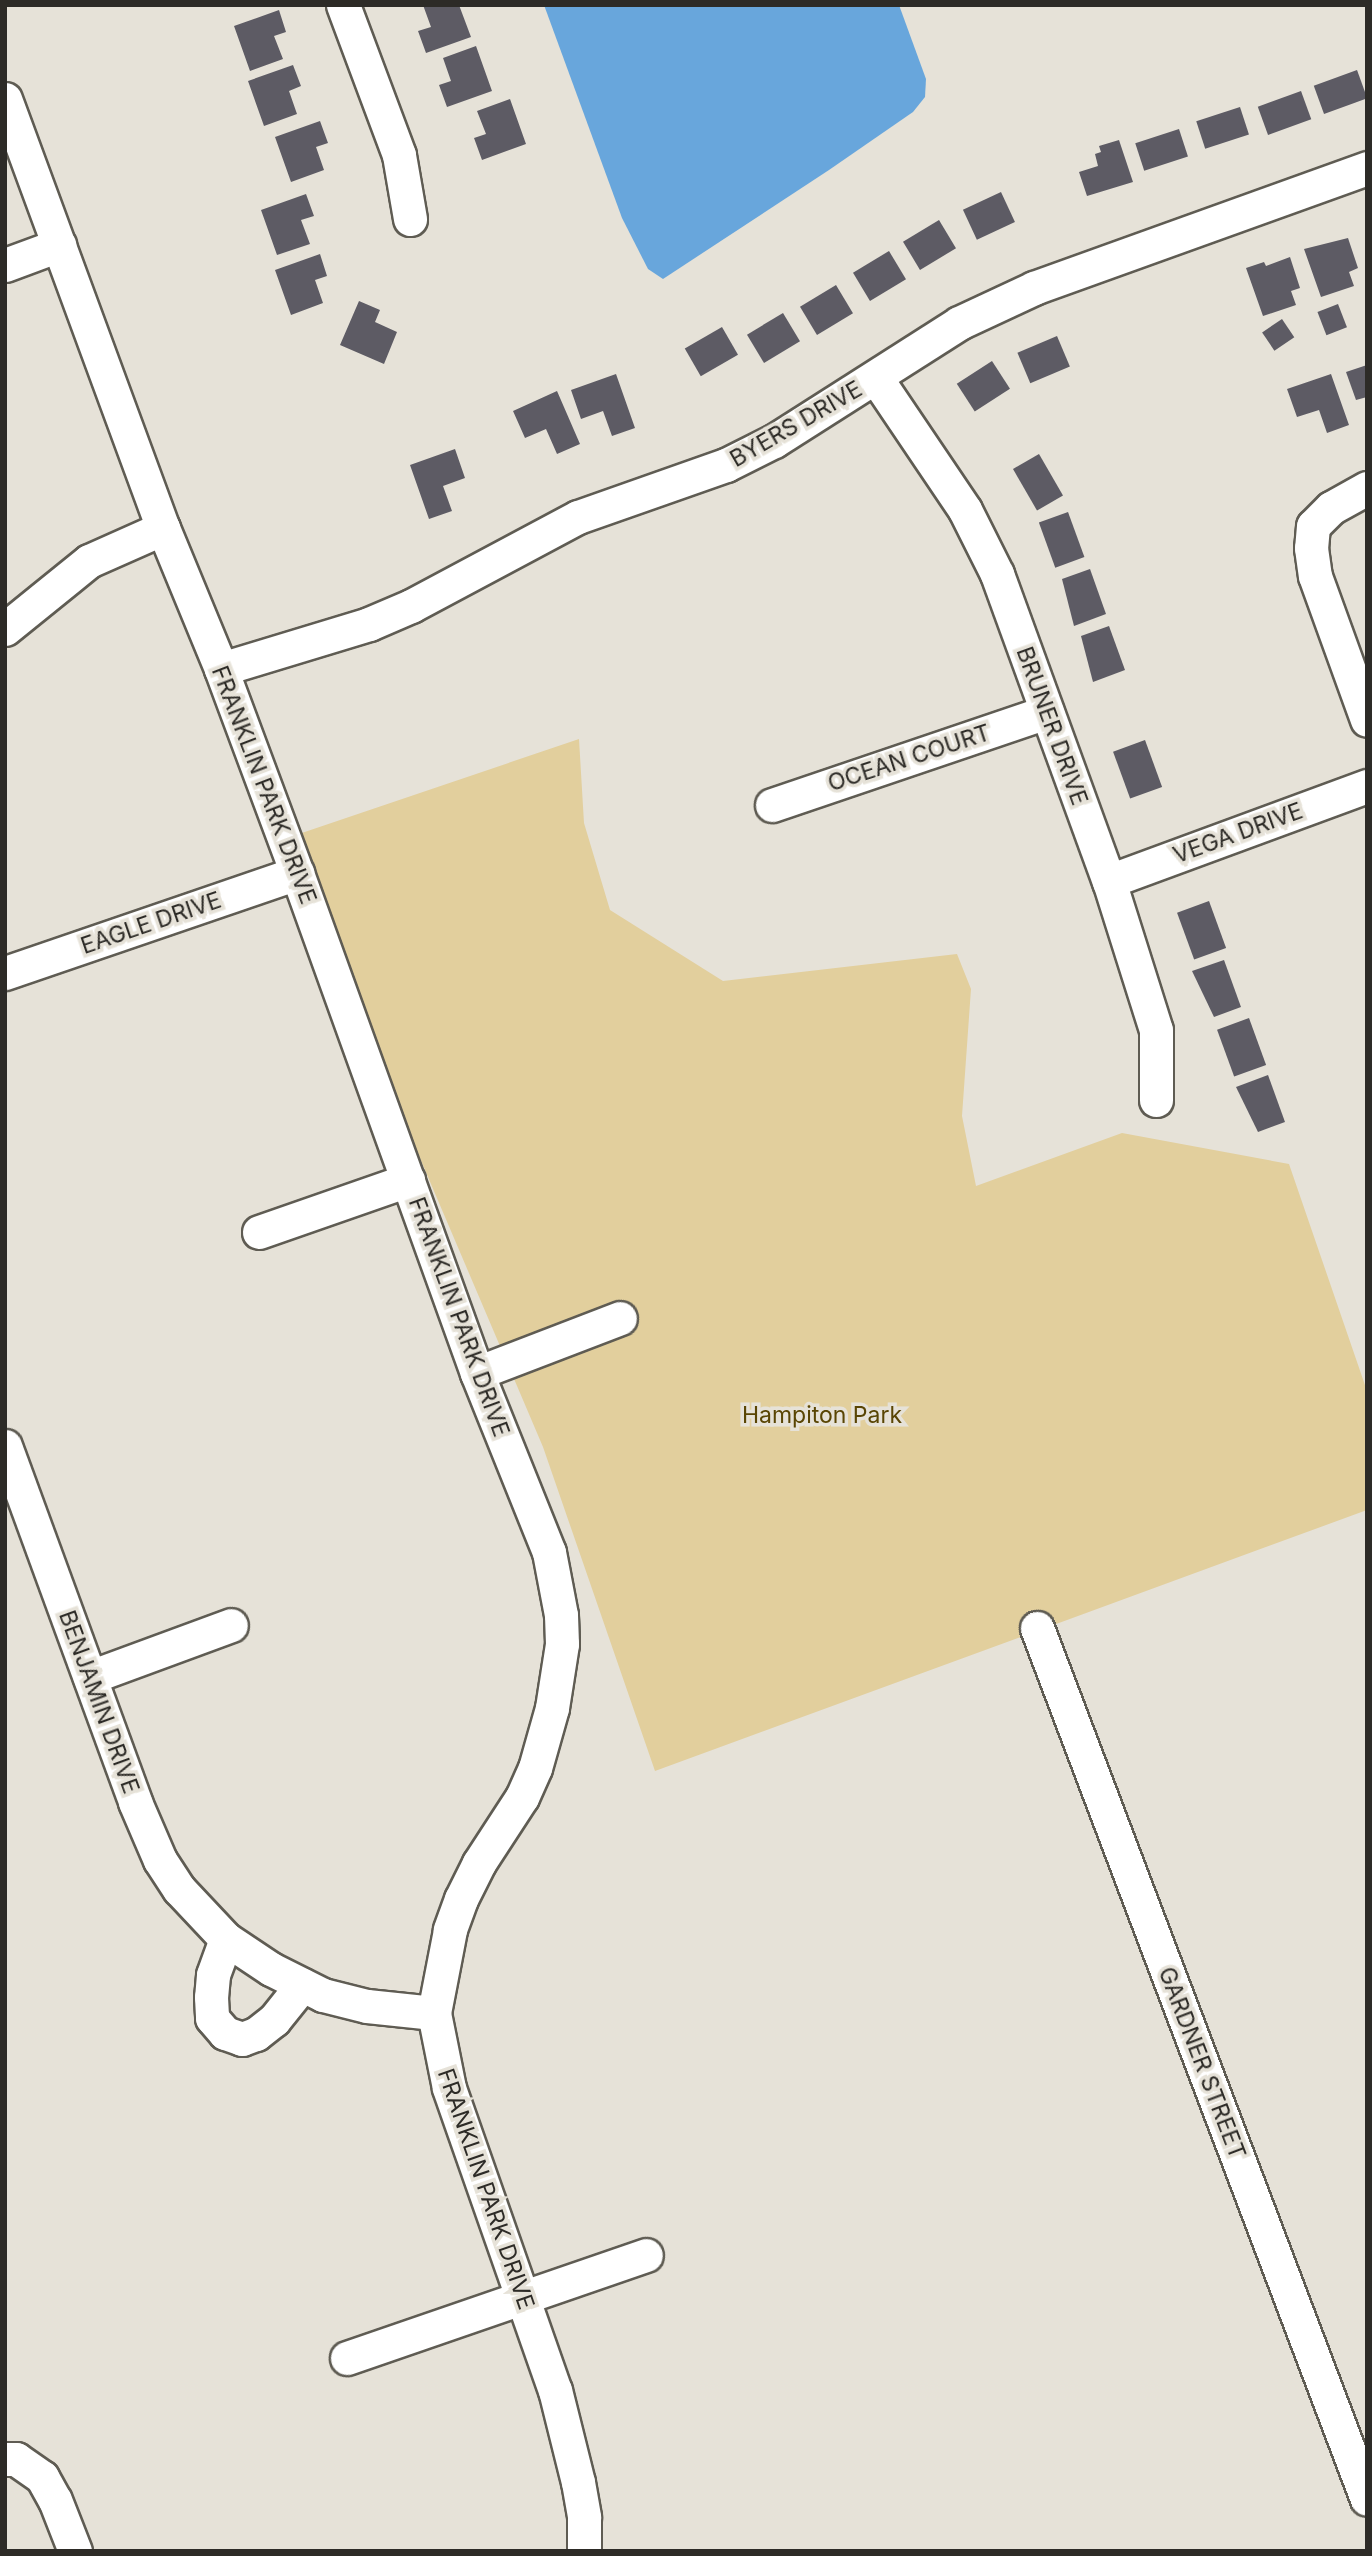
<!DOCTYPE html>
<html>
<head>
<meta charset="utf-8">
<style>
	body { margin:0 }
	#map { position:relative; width:1372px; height:2556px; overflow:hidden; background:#e6e2d8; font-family:Inter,sans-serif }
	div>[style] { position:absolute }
	.green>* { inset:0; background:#e2cf9d }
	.water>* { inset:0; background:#68a6dc }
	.building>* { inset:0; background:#5d5b64; transform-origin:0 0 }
	.roads { filter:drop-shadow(2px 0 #5f5c53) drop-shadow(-2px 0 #5f5c53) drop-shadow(0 2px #5f5c53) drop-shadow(0 -2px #5f5c53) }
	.minor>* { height:33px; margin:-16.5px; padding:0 16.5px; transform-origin:16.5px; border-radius:16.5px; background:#fff }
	span { translate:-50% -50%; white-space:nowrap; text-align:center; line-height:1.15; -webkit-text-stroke:7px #e6e2d8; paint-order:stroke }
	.street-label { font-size:23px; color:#2d2b27 }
	.park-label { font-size:23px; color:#594504 }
	.frame { position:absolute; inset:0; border:7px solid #2d2b27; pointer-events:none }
</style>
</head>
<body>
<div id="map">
	<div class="green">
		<div style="clip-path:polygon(579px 739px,584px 823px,610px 910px,723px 981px,957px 954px,971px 989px,962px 1116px,976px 1186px,1122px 1133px,1289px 1164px,1367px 1391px,1367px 1510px,655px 1771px,543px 1447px,284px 839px)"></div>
	</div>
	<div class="water">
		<div style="clip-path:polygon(544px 5px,899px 5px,926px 79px,925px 97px,913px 112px,829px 170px,663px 279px,648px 269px,622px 218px)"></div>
	</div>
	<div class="building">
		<div style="clip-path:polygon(423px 5px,459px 5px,471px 37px,426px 53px,418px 31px,431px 27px)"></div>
		<div style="clip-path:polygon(279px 10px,286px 32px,274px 36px,283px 59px,250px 71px,234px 26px)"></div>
		<div style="clip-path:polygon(476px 46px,492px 91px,447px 107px,439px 85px,451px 81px,443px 58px)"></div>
		<div style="clip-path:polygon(293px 65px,301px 86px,289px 91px,297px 114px,264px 126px,248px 81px)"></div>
		<div style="left:1357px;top:70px;width:30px;height:46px;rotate:70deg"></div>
		<div style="left:1301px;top:91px;width:30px;height:46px;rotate:70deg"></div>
		<div style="clip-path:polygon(510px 99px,526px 144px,482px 160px,474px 138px,486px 134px,477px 111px)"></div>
		<div style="left:1240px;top:107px;width:29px;height:46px;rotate:72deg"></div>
		<div style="clip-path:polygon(320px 121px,328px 143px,316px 147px,324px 170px,291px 182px,275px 137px)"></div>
		<div style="left:1179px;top:129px;width:29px;height:46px;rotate:72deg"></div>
		<div style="clip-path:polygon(1119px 140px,1133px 182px,1087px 196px,1079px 172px,1098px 166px,1095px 154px,1101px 152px,1099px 146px)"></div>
		<div style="left:1001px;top:192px;width:33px;height:42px;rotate:65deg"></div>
		<div style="clip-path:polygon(306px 194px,314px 216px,301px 220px,310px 244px,277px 255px,261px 210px)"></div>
		<div style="left:939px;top:220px;width:33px;height:42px;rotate:59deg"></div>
		<div style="clip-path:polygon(1348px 238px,1358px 268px,1349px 272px,1354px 286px,1321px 297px,1304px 249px)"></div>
		<div style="left:889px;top:251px;width:33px;height:42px;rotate:59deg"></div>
		<div style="clip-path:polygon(320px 254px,327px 276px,315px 280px,323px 303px,291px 315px,275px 270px)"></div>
		<div style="clip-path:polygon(1290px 257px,1300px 288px,1291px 291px,1296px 305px,1263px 316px,1246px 268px,1264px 262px,1266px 266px)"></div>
		<div style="left:836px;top:285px;width:33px;height:42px;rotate:59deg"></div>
		<div style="clip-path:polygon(359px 301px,380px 310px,375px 322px,397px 332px,384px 364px,340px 345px)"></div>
		<div style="left:1338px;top:304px;width:25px;height:22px;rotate:69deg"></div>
		<div style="left:783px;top:313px;width:33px;height:42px;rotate:59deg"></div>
		<div style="left:1282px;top:319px;width:22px;height:24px;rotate:56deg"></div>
		<div style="left:722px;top:327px;width:32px;height:43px;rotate:60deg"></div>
		<div style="left:1057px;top:336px;width:33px;height:43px;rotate:67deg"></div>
		<div style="left:992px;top:361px;width:33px;height:42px;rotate:57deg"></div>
		<div style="clip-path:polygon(1367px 365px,1367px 397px,1356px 400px,1346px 372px)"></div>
		<div style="clip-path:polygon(616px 374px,635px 428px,612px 436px,603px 411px,581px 419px,571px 390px)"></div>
		<div style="clip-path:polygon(1331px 374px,1349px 425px,1327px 433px,1319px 410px,1297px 417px,1287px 389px)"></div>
		<div style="clip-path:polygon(557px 391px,580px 444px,557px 454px,546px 429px,525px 438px,513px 411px)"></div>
		<div style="clip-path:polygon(455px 449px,465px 478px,443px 486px,452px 511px,429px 519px,410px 465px)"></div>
		<div style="left:1039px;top:454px;width:48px;height:30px;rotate:60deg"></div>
		<div style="left:1068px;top:512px;width:48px;height:31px;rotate:70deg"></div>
		<div style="clip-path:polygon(1090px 569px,1106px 614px,1074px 626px,1062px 579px)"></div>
		<div style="clip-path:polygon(1109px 626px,1125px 670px,1093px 682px,1081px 636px)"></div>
		<div style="left:1145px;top:740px;width:50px;height:34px;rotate:70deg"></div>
		<div style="left:1209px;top:901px;width:50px;height:34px;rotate:70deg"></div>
		<div style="clip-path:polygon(1224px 960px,1241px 1007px,1214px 1017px,1192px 971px)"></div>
		<div style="left:1249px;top:1018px;width:50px;height:34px;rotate:70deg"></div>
		<div style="clip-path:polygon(1268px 1075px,1285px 1122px,1258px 1132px,1236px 1087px)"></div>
	</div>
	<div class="roads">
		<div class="minor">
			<div style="left:343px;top:5px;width:160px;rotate:69.5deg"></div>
			<div style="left:399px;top:155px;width:65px;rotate:80.2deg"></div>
			<div style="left:5px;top:99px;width:457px;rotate:69.8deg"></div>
			<div style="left:163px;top:528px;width:152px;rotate:67.6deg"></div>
			<div style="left:221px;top:669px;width:218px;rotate:69.6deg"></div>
			<div style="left:297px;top:873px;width:531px;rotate:70.2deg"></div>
			<div style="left:477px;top:1373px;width:193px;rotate:68.1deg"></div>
			<div style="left:549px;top:1552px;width:64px;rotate:79.2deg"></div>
			<div style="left:561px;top:1615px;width:29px;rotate:88deg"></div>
			<div style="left:562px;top:1644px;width:65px;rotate:98.9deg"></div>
			<div style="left:552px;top:1708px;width:62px;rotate:105.8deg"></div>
			<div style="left:535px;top:1768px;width:32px;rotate:114deg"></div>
			<div style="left:522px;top:1797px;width:79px;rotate:123.1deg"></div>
			<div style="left:479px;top:1863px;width:40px;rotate:116.6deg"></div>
			<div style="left:461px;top:1899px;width:33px;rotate:110deg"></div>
			<div style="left:450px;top:1930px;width:85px;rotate:100.9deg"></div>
			<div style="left:434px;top:2013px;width:76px;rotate:78.7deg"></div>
			<div style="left:449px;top:2088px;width:320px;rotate:70.7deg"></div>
			<div style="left:555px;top:2390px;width:95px;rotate:76deg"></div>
			<div style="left:578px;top:2482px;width:36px;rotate:80deg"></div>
			<div style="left:584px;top:2517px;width:34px;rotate:90deg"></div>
			<div style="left:5px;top:265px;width:58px;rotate:-20.3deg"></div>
			<div style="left:876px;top:378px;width:159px;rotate:56deg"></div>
			<div style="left:965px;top:510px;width:72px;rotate:63.4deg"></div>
			<div style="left:997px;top:574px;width:327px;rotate:70deg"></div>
			<div style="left:1109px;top:881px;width:156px;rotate:72.5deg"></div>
			<div style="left:1156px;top:1030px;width:70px;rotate:90deg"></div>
			<div style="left:1367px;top:488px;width:41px;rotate:150.9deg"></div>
			<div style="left:1331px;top:508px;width:25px;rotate:135deg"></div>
			<div style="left:1313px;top:526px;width:22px;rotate:95deg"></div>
			<div style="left:1311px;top:548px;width:28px;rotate:82deg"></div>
			<div style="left:1315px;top:576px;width:153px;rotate:70.1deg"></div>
			<div style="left:5px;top:629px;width:108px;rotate:-39deg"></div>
			<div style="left:89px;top:561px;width:81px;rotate:-24deg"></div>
			<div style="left:221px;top:669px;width:155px;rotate:-16.9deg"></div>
			<div style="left:369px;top:624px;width:46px;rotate:-23.2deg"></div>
			<div style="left:411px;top:606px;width:189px;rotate:-28.1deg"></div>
			<div style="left:578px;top:517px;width:157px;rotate:-19.4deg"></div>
			<div style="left:726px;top:465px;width:54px;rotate:-26.6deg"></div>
			<div style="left:774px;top:441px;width:219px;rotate:-32.5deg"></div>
			<div style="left:959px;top:323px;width:83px;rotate:-25deg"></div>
			<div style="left:1034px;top:288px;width:354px;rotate:-19.8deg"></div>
			<div style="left:772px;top:805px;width:290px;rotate:-18.7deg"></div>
			<div style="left:1109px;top:881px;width:275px;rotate:-20.2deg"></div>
			<div style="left:5px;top:973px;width:309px;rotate:-18.9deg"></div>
			<div style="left:259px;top:1232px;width:158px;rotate:-19.2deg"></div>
			<div style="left:477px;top:1373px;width:153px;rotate:-21deg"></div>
			<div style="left:5px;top:1446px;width:379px;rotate:69.9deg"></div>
			<div style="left:135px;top:1802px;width:63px;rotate:66.7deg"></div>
			<div style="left:160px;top:1860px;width:35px;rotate:57deg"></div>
			<div style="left:179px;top:1889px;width:69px;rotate:46.8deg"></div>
			<div style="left:226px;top:1939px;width:54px;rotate:33.7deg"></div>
			<div style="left:271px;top:1969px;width:58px;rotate:26.6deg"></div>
			<div style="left:323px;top:1995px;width:45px;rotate:14deg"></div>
			<div style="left:367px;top:2006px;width:67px;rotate:6deg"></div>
			<div style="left:1037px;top:1628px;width:931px;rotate:69.25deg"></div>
			<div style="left:90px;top:1677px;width:150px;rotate:-20.2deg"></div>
			<div style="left:226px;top:1939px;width:38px;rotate:110deg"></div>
			<div style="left:213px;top:1975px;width:22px;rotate:95deg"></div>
			<div style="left:211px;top:1997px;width:21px;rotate:87deg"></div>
			<div style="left:212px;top:2018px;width:20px;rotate:49deg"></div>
			<div style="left:225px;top:2033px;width:18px;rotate:19deg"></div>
			<div style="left:242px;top:2039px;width:15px;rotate:-20deg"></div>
			<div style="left:256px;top:2034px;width:23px;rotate:-38deg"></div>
			<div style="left:274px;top:2020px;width:45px;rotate:-51.3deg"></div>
			<div style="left:347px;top:2358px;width:316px;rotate:-19deg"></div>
			<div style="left:5px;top:2459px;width:11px"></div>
			<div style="left:16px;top:2459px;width:32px;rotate:35deg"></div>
			<div style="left:42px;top:2477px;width:26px;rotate:61deg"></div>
			<div style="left:55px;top:2500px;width:55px;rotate:68.6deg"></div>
		</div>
	</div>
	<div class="street-label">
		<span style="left:796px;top:424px;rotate:-30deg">BYERS DRIVE</span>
		<span style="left:1052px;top:726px;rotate:70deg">BRUNER DRIVE</span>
		<span style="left:909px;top:758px;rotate:-18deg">OCEAN COURT</span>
		<span style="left:264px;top:785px;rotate:69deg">FRANKLIN PARK DRIVE</span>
		<span style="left:1238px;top:833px;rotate:-20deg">VEGA DRIVE</span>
		<span style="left:151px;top:923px;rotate:-19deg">EAGLE DRIVE</span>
		<span style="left:459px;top:1317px;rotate:70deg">FRANKLIN PARK DRIVE</span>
		<span style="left:99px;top:1702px;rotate:70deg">BENJAMIN DRIVE</span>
		<span style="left:1202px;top:2063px;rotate:69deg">GARDNER STREET</span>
		<span style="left:486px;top:2189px;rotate:71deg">FRANKLIN PARK DRIVE</span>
	</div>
	<div class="park-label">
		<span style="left:822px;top:1415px">Hampiton Park</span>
	</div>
	<div class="frame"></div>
</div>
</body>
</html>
